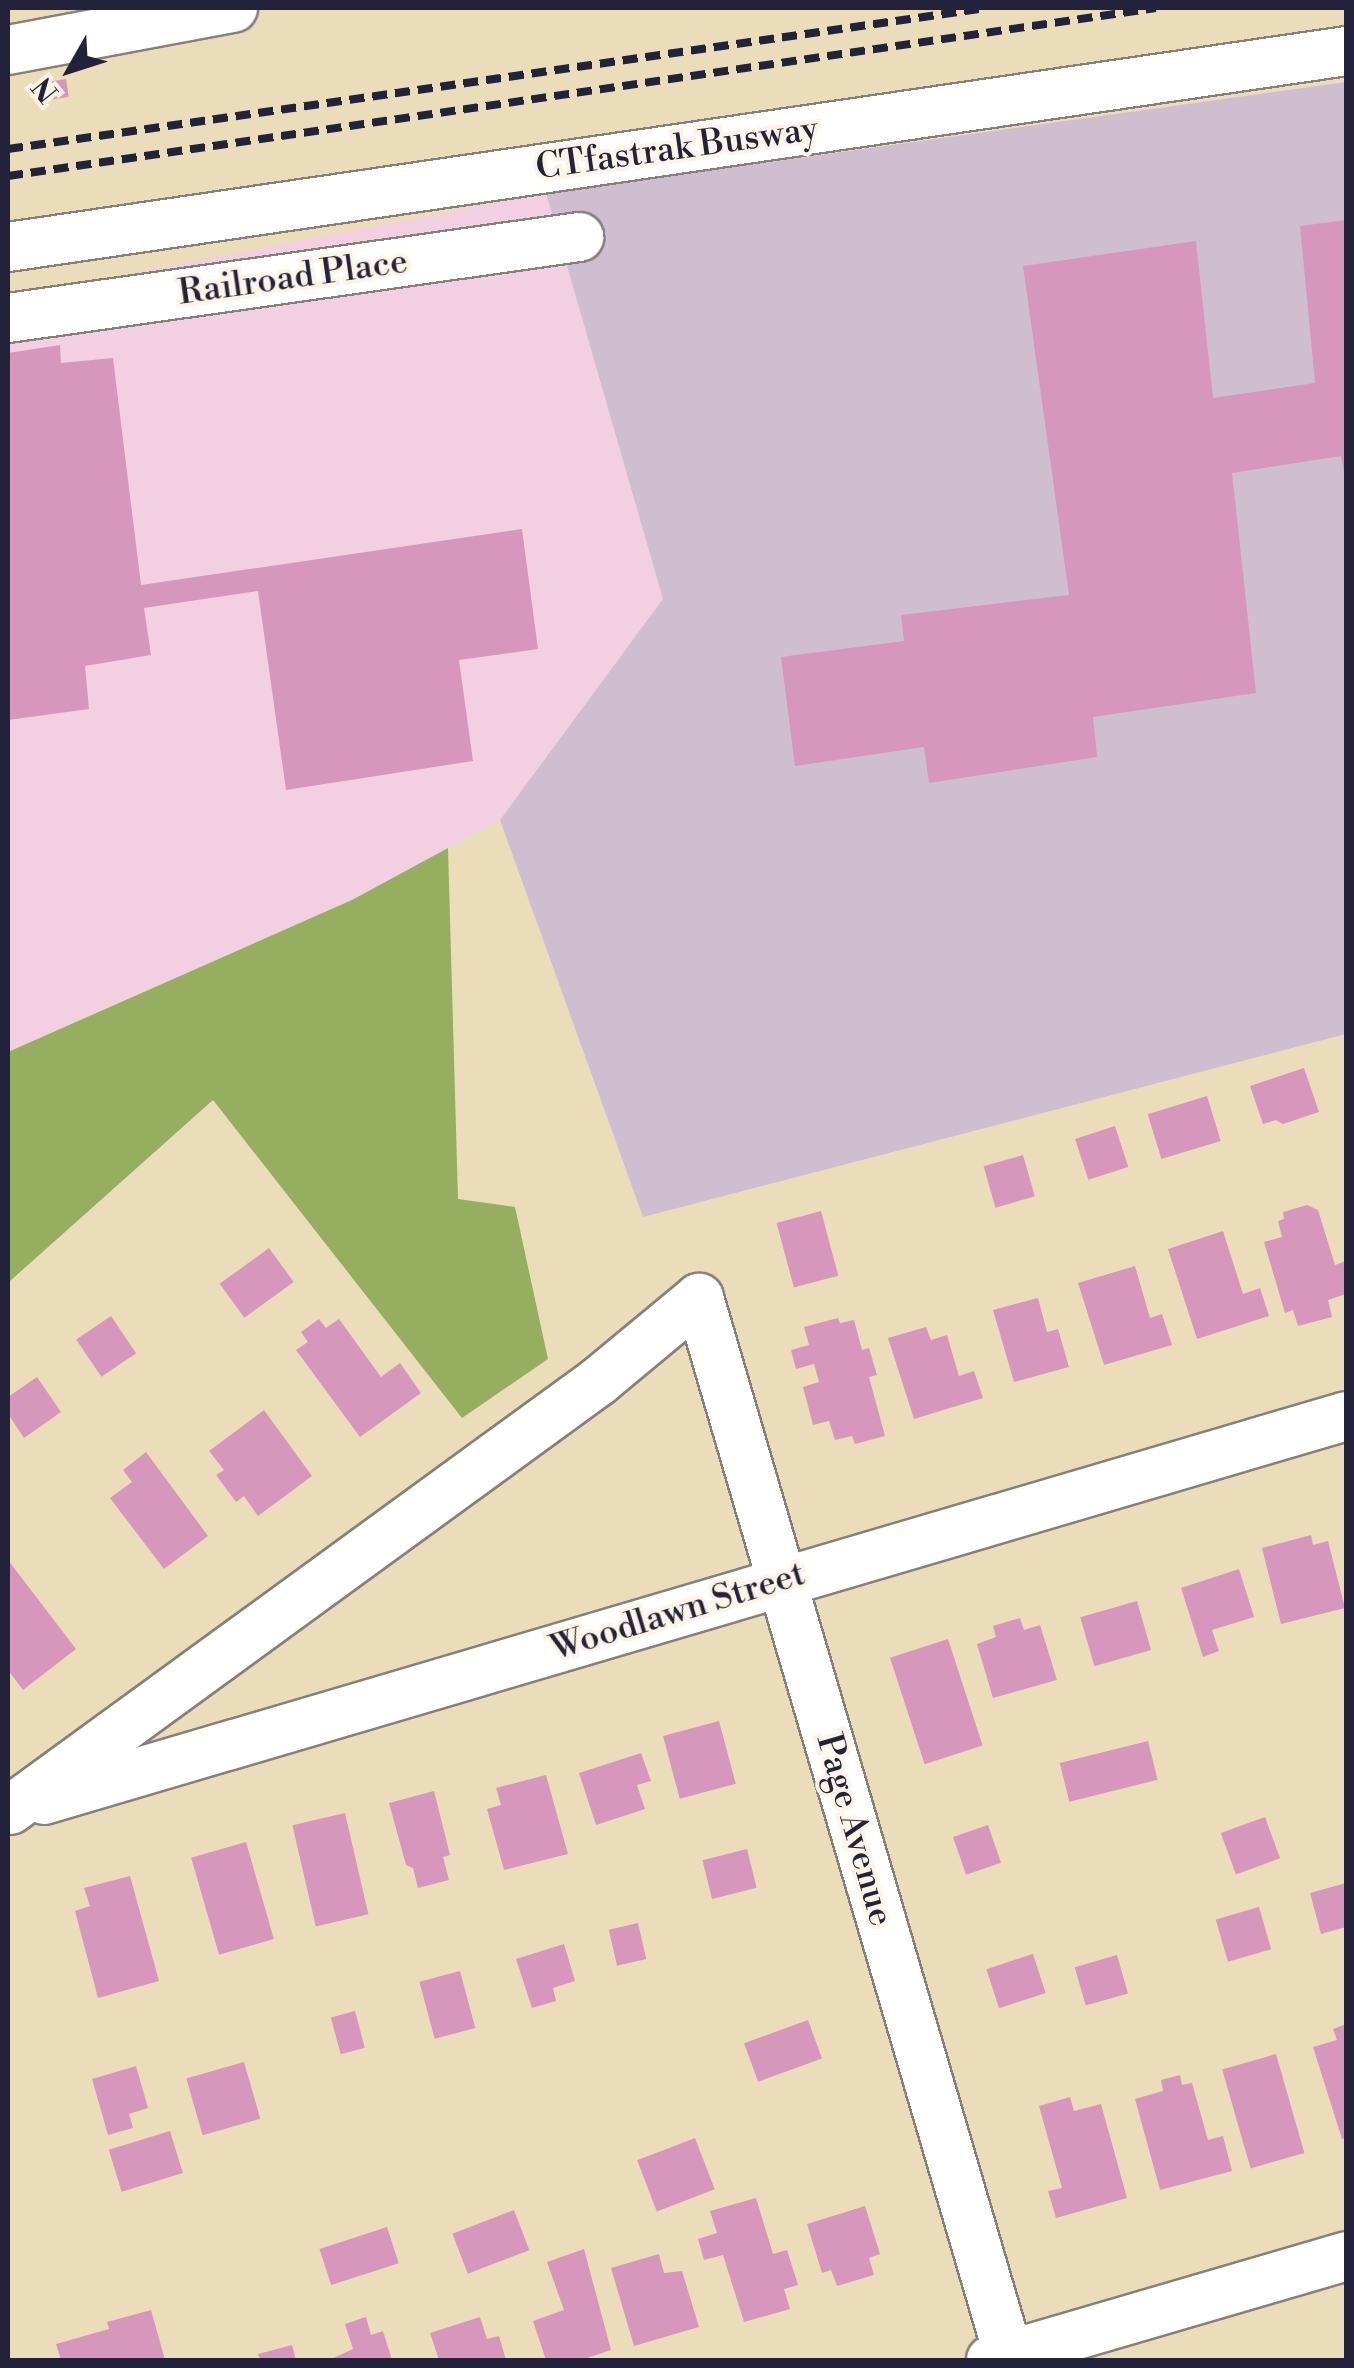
<!DOCTYPE html>
<html>
<head>
<meta charset="utf-8">
<style>
	body { margin:0 }
	#map { position:relative; width:1354px; height:2368px; overflow:hidden; background:#ebddb9; font-family:"Libre Bodoni",serif }
	div>[style] { position:absolute }
	.built>* { inset:0; background:#f2d0e2 }
	.industrial>* { inset:0; background:#cfbed0 }
	.forest>* { inset:0; background:#95ae60 }
	.building>* { inset:0; background:#d797bd; transform-origin:0 0 }
	.roads { filter:drop-shadow(2px 0 #86807a) drop-shadow(-2px 0 #86807a) drop-shadow(0 2px #86807a) drop-shadow(0 -2px #86807a) }
	.minor>* { height:48px; margin:-24px; padding:0 24px; transform-origin:24px; border-radius:24px; background:#fff }
	.rail>* { height:8px; margin-top:-4px; transform-origin:0; background:repeating-linear-gradient(90deg,#22223b 0 15px,transparent 0 23px) }
	span { translate:-50% -50%; white-space:nowrap; text-align:center; line-height:1.15; -webkit-text-stroke:8px #fcf5e5; paint-order:stroke }
	.street-label { font-size:35px; color:#22223b }
	.frame { position:absolute; inset:0; border:10px solid #22223b; pointer-events:none }
	.north { position:absolute; left:20px; top:20px; width:100px; height:100px; -webkit-text-stroke:8px #fcf5e5; paint-order:stroke; rotate:231deg; font-size:28px; font-weight:700; line-height:40px; text-align:center; color:#22223b }
	.north::after { content:''; display:block; margin:auto; width:35px; height:45px; background:#22223b; clip-path:polygon(50% 0,100% 100%,50% 72%,0 100%) }
</style>
</head>
<body>
<div id="map">
	<div class="built">
		<div style="clip-path:polygon(546px 193px,663px 599px,500px 820px,352px 900px,8px 1052px,8px 297px)"></div>
	</div>
	<div class="industrial">
		<div style="clip-path:polygon(1346px 82px,1346px 1034px,643px 1217px,500px 820px,663px 599px,546px 193px)"></div>
	</div>
	<div class="forest">
		<div style="clip-path:polygon(448px 848px,458px 1199px,515px 1207px,548px 1359px,462px 1418px,213px 1100px,10px 1281px,8px 1052px,352px 900px)"></div>
	</div>
	<div class="building">
		<div style="left:66px;top:79px;width:18px;height:24px;rotate:81deg"></div>
		<div style="clip-path:polygon(1346px 220px,1346px 483px,1341px 456px,1232px 473px,1256px 693px,1093px 717px,1097px 757px,929px 783px,924px 747px,795px 766px,781px 657px,904px 641px,901px 615px,1069px 595px,1023px 266px,1196px 241px,1213px 398px,1315px 383px,1300px 226px)"></div>
		<div style="clip-path:polygon(60px 345px,61px 363px,113px 358px,141px 585px,522px 529px,538px 649px,459px 660px,473px 761px,286px 790px,258px 591px,144px 608px,151px 655px,85px 666px,89px 709px,8px 720px,8px 353px)"></div>
		<div style="clip-path:polygon(1304px 1068px,1319px 1112px,1283px 1124px,1276px 1120px,1263px 1124px,1250px 1086px)"></div>
		<div style="left:1207px;top:1096px;width:47px;height:62px;rotate:73deg"></div>
		<div style="left:1115px;top:1126px;width:43px;height:42px;rotate:72deg"></div>
		<div style="left:1023px;top:1155px;width:43px;height:41px;rotate:74deg"></div>
		<div style="clip-path:polygon(1307px 1205px,1318px 1210px,1335px 1265px,1346px 1261px,1346px 1294px,1328px 1300px,1332px 1317px,1298px 1326px,1293px 1310px,1285px 1313px,1264px 1242px,1282px 1237px,1278px 1221px,1284px 1219px,1283px 1212px)"></div>
		<div style="left:821px;top:1211px;width:67px;height:46px;rotate:75deg"></div>
		<div style="clip-path:polygon(1223px 1231px,1243px 1294px,1260px 1288px,1269px 1316px,1197px 1339px,1168px 1249px)"></div>
		<div style="left:269px;top:1248px;width:42px;height:61px;rotate:54deg"></div>
		<div style="clip-path:polygon(1135px 1266px,1150px 1318px,1162px 1314px,1172px 1345px,1104px 1365px,1078px 1283px)"></div>
		<div style="clip-path:polygon(1038px 1298px,1047px 1332px,1058px 1329px,1069px 1367px,1014px 1382px,993px 1310px)"></div>
		<div style="left:111px;top:1316px;width:45px;height:42px;rotate:56deg"></div>
		<div style="clip-path:polygon(838px 1318px,840px 1323px,854px 1320px,862px 1350px,869px 1348px,877px 1375px,869px 1377px,885px 1436px,855px 1444px,852px 1436px,835px 1440px,829px 1421px,813px 1425px,803px 1387px,819px 1382px,814px 1364px,796px 1369px,791px 1350px,809px 1345px,804px 1327px)"></div>
		<div style="clip-path:polygon(319px 1319px,326px 1328px,339px 1319px,381px 1377px,400px 1363px,421px 1393px,360px 1437px,296px 1350px,308px 1342px,301px 1332px)"></div>
		<div style="clip-path:polygon(926px 1327px,931px 1340px,947px 1335px,959px 1376px,974px 1371px,983px 1398px,914px 1419px,888px 1338px)"></div>
		<div style="clip-path:polygon(37px 1377px,61px 1412px,24px 1438px,8px 1414px,8px 1397px)"></div>
		<div style="clip-path:polygon(264px 1410px,312px 1476px,258px 1516px,244px 1496px,236px 1502px,216px 1475px,224px 1470px,209px 1451px)"></div>
		<div style="clip-path:polygon(146px 1452px,208px 1536px,164px 1569px,110px 1498px,132px 1482px,123px 1470px)"></div>
		<div style="clip-path:polygon(1311px 1535px,1313px 1545px,1328px 1541px,1345px 1608px,1281px 1624px,1262px 1548px)"></div>
		<div style="clip-path:polygon(8px 1560px,76px 1649px,23px 1690px,8px 1670px)"></div>
		<div style="clip-path:polygon(1239px 1569px,1254px 1617px,1212px 1630px,1219px 1651px,1203px 1657px,1181px 1588px)"></div>
		<div style="left:1137px;top:1601px;width:51px;height:59px;rotate:74deg"></div>
		<div style="clip-path:polygon(1020px 1618px,1024px 1630px,1040px 1625px,1057px 1680px,993px 1698px,977px 1644px,996px 1637px,993px 1626px)"></div>
		<div style="left:948px;top:1639px;width:112px;height:61px;rotate:72deg"></div>
		<div style="left:719px;top:1721px;width:65px;height:58px;rotate:75deg"></div>
		<div style="left:1148px;top:1741px;width:40px;height:91px;rotate:76deg"></div>
		<div style="clip-path:polygon(641px 1753px,651px 1781px,637px 1785px,645px 1809px,596px 1825px,579px 1773px)"></div>
		<div style="clip-path:polygon(546px 1775px,568px 1854px,504px 1870px,487px 1809px,501px 1805px,496px 1788px)"></div>
		<div style="clip-path:polygon(434px 1791px,450px 1855px,443px 1857px,449px 1880px,418px 1888px,413px 1868px,406px 1865px,389px 1803px)"></div>
		<div style="left:345px;top:1813px;width:104px;height:54px;rotate:77deg"></div>
		<div style="left:1265px;top:1817px;width:44px;height:47px;rotate:70deg"></div>
		<div style="left:988px;top:1825px;width:40px;height:37px;rotate:71deg"></div>
		<div style="left:246px;top:1842px;width:101px;height:57px;rotate:74deg"></div>
		<div style="left:747px;top:1849px;width:40px;height:46px;rotate:76deg"></div>
		<div style="clip-path:polygon(130px 1876px,159px 1981px,98px 1998px,75px 1911px,90px 1906px,84px 1888px)"></div>
		<div style="clip-path:polygon(1346px 1883px,1346px 1927px,1321px 1934px,1310px 1893px)"></div>
		<div style="left:1259px;top:1907px;width:44px;height:45px;rotate:74deg"></div>
		<div style="left:638px;top:1923px;width:37px;height:30px;rotate:77deg"></div>
		<div style="clip-path:polygon(564px 1944px,575px 1981px,553px 1988px,556px 2001px,532px 2008px,516px 1959px)"></div>
		<div style="left:1033px;top:1954px;width:41px;height:49px;rotate:72deg"></div>
		<div style="left:1117px;top:1955px;width:40px;height:44px;rotate:74deg"></div>
		<div style="left:460px;top:1971px;width:59px;height:42px;rotate:75deg"></div>
		<div style="left:355px;top:2011px;width:38px;height:25px;rotate:75deg"></div>
		<div style="left:808px;top:2020px;width:41px;height:68px;rotate:70deg"></div>
		<div style="clip-path:polygon(1346px 2024px,1346px 2138px,1342px 2139px,1313px 2047px,1337px 2040px,1333px 2029px)"></div>
		<div style="left:1276px;top:2054px;width:103px;height:56px;rotate:74deg"></div>
		<div style="left:244px;top:2062px;width:59px;height:60px;rotate:74deg"></div>
		<div style="clip-path:polygon(136px 2066px,148px 2108px,129px 2114px,133px 2128px,108px 2135px,92px 2079px)"></div>
		<div style="clip-path:polygon(1180px 2075px,1182px 2085px,1192px 2083px,1208px 2140px,1223px 2136px,1232px 2171px,1160px 2190px,1135px 2099px,1163px 2091px,1161px 2080px)"></div>
		<div style="clip-path:polygon(1070px 2097px,1074px 2111px,1101px 2104px,1127px 2198px,1056px 2218px,1048px 2191px,1062px 2188px,1039px 2106px)"></div>
		<div style="left:170px;top:2131px;width:44px;height:64px;rotate:73deg"></div>
		<div style="left:695px;top:2138px;width:55px;height:62px;rotate:69deg"></div>
		<div style="clip-path:polygon(756px 2198px,773px 2254px,787px 2250px,798px 2285px,784px 2289px,790px 2309px,744px 2322px,723px 2255px,704px 2260px,698px 2239px,717px 2233px,710px 2211px)"></div>
		<div style="clip-path:polygon(865px 2206px,880px 2254px,869px 2258px,874px 2275px,837px 2286px,831px 2270px,822px 2273px,807px 2224px)"></div>
		<div style="left:514px;top:2210px;width:43px;height:66px;rotate:69deg"></div>
		<div style="left:387px;top:2227px;width:38px;height:71px;rotate:72deg"></div>
		<div style="clip-path:polygon(584px 2249px,611px 2350px,581px 2360px,546px 2360px,533px 2321px,564px 2310px,547px 2262px)"></div>
		<div style="clip-path:polygon(659px 2254px,664px 2273px,682px 2271px,699px 2327px,634px 2346px,611px 2268px)"></div>
		<div style="clip-path:polygon(151px 2310px,165px 2360px,61px 2360px,56px 2344px,109px 2329px,107px 2322px)"></div>
		<div style="clip-path:polygon(366px 2317px,371px 2335px,383px 2331px,392px 2360px,329px 2360px,353px 2349px,345px 2324px)"></div>
		<div style="clip-path:polygon(480px 2317px,487px 2339px,499px 2336px,506px 2360px,439px 2360px,430px 2333px)"></div>
		<div style="clip-path:polygon(292px 2345px,296px 2360px,260px 2360px,258px 2354px)"></div>
	</div>
	<div class="roads">
		<div class="minor">
			<div style="left:8px;top:50px;width:229px;rotate:-10.6deg"></div>
			<div style="left:8px;top:247px;width:1352px;rotate:-8.33deg"></div>
			<div style="left:8px;top:318px;width:577px;rotate:-8.07deg"></div>
			<div style="left:44px;top:1800px;width:1357px;rotate:-16.43deg"></div>
			<div style="left:10px;top:1810px;width:729px;rotate:-36.07deg"></div>
			<div style="left:599px;top:1381px;width:130px;rotate:-39.7deg"></div>
			<div style="left:699px;top:1298px;width:1107px;rotate:73.68deg"></div>
			<div style="left:991px;top:2360px;width:370px;rotate:-16.3deg"></div>
		</div>
	</div>
	<div class="rail">
		<div style="left:8px;top:149px;width:988px;rotate:-8.2deg"></div>
		<div style="left:8px;top:176px;width:1160px;rotate:-8.33deg"></div>
	</div>
	<div class="street-label">
		<span style="left:677px;top:149px;rotate:-8deg">CTfastrak Busway</span>
		<span style="left:293px;top:278px;rotate:-8deg">Railroad Place</span>
		<span style="left:678px;top:1612px;rotate:-17deg">Woodlawn Street</span>
		<span style="left:854px;top:1830px;rotate:74deg">Page Avenue</span>
	</div>
	<div class="frame"></div>
	<div class="north">N</div>
</div>
</body>
</html>
